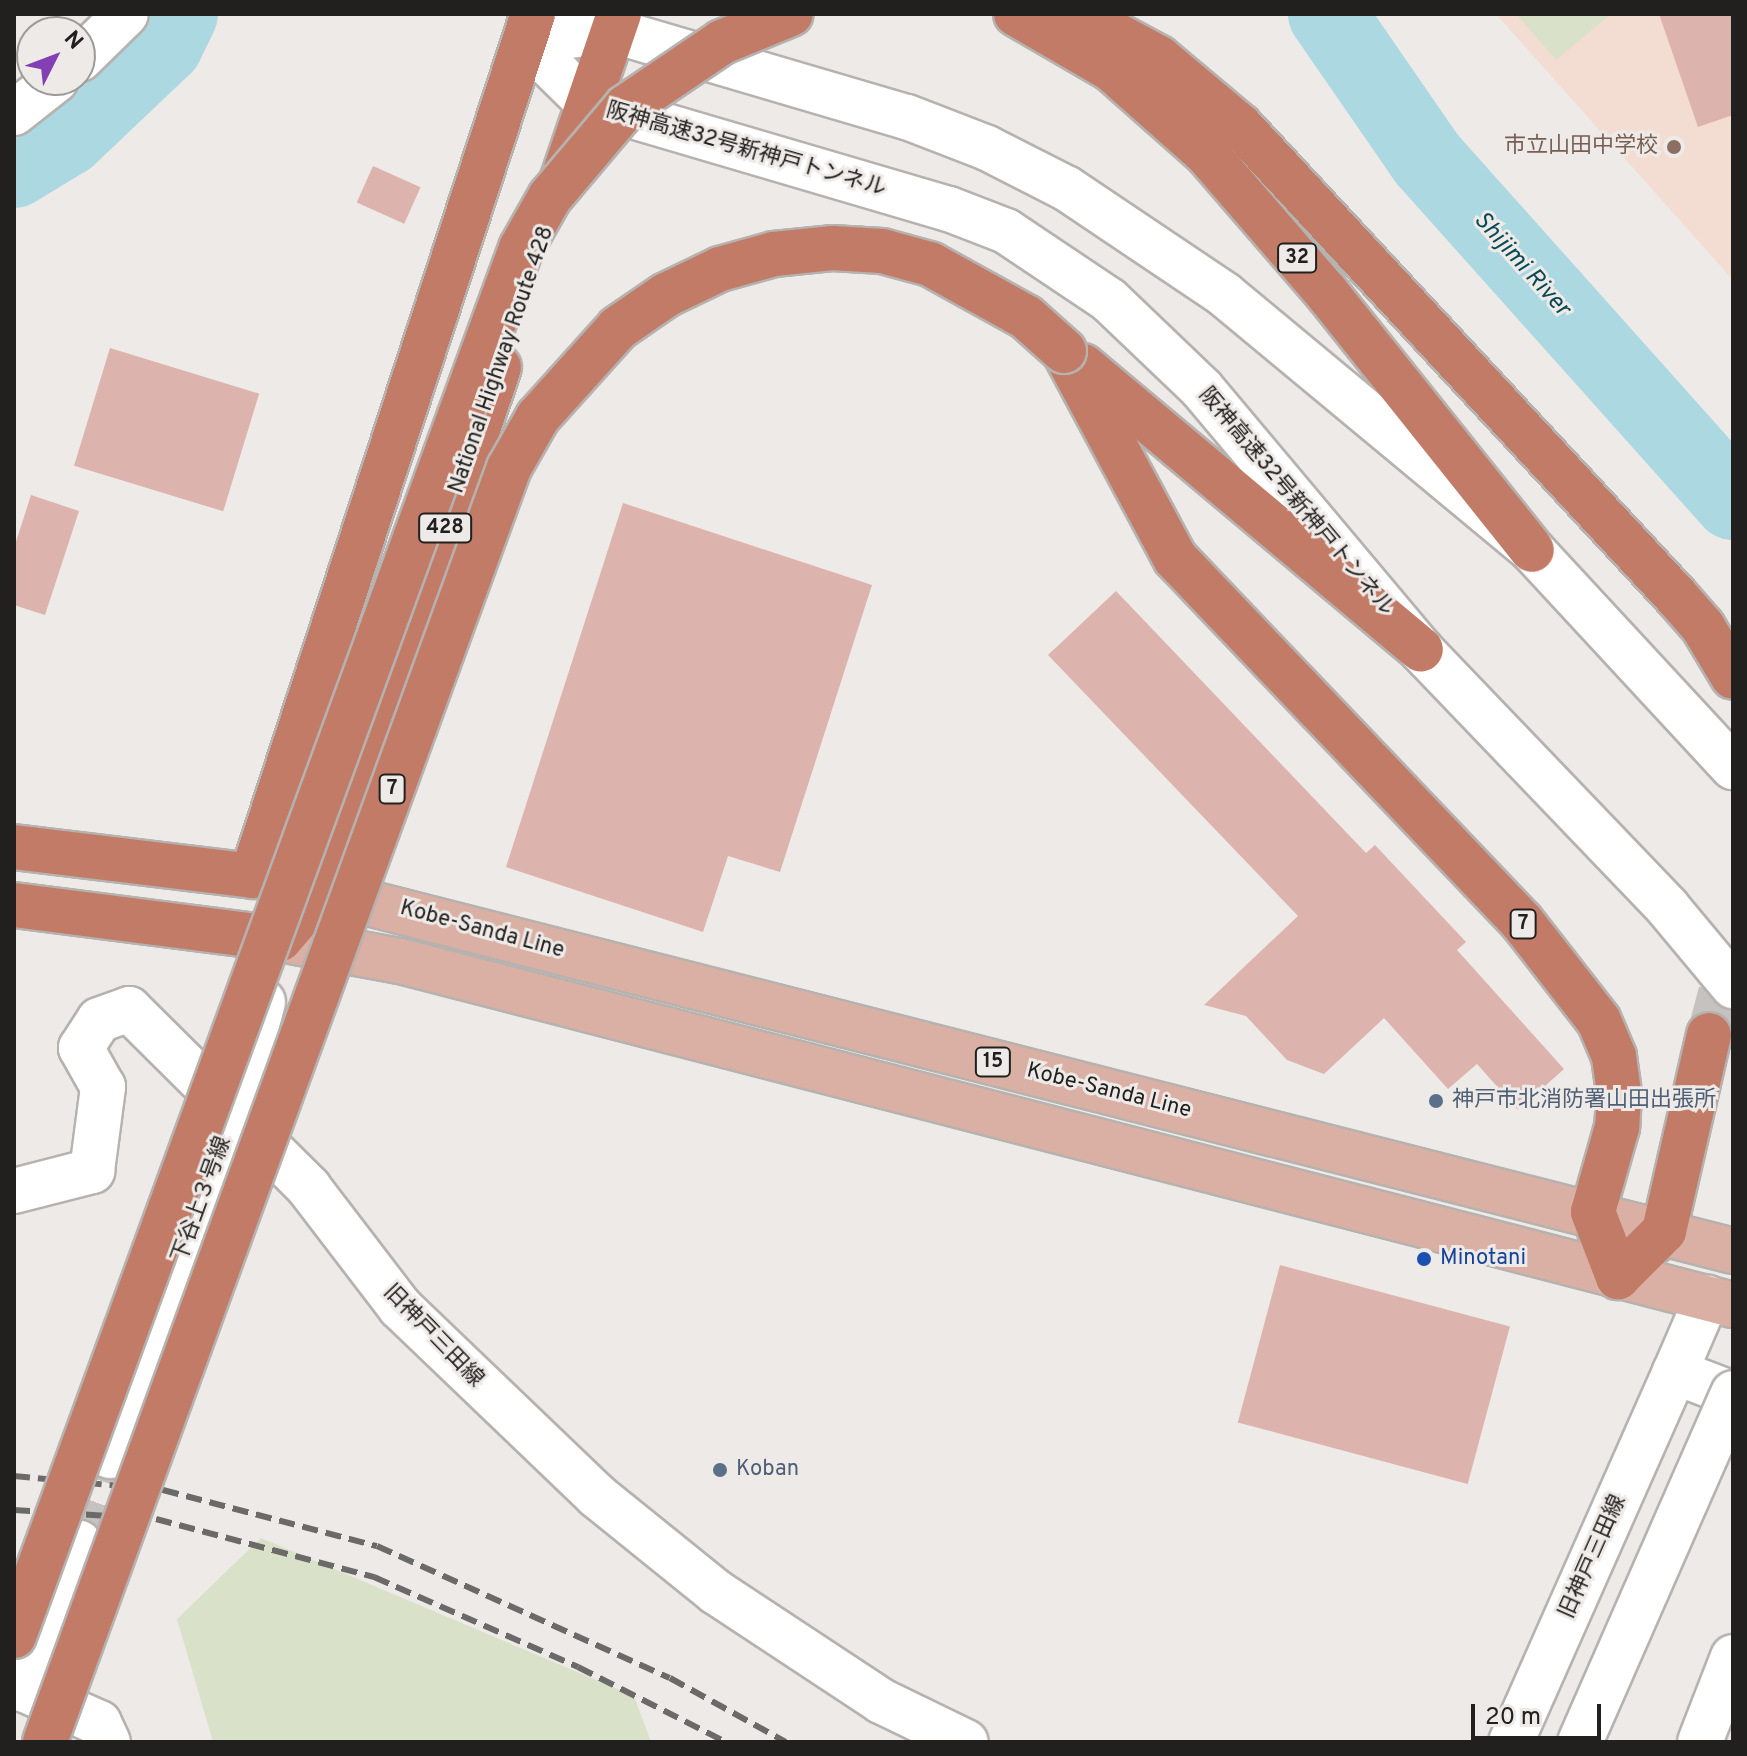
<!DOCTYPE html>
<html>
<head>
<meta charset="utf-8">
<style>
	body { margin:0 }
	#map { position:relative; width:1747px; height:1756px; overflow:hidden; background:#eeeae7; font-family:Overpass,"Noto Sans JP",sans-serif }
	div>[style] { position:absolute }
	.education>* { inset:0; background:#f3dcd1 }
	.green>* { inset:0; background:#dae1c9 }
	.river>* { height:78px; margin:-39px; padding:0 39px; transform-origin:39px; border-radius:39px; background:#acd8e2 }
	.building>* { inset:0; background:#dcb4ad; transform-origin:0 0 }
	.minor-tunnel>* { height:44px; margin-top:-22px; transform-origin:0; background:repeating-linear-gradient(90deg,#c5c2bf 0 44px,transparent 0 66px) }
	.highway-tunnel>* { height:44px; margin-top:-22px; transform-origin:0; background:repeating-linear-gradient(90deg,#c5c2bf 0 44px,transparent 0 66px) }
	.roads { filter:drop-shadow(2px 0 #b6b2af) drop-shadow(-2px 0 #b6b2af) drop-shadow(0 2px #b6b2af) drop-shadow(0 -2px #b6b2af) }
	.minor>* { height:44px; margin:-22px; padding:0 22px; transform-origin:22px; border-radius:22px; background:#fff }
	.major>* { height:44px; margin:-22px; padding:0 22px; transform-origin:22px; border-radius:22px; background:#dab0a4 }
	.highway>* { height:44px; margin:-22px; padding:0 22px; transform-origin:22px; border-radius:22px; background:#c27b67 }
	.rail>* { height:6px; margin-top:-3px; transform-origin:0; background:repeating-linear-gradient(90deg,#6c6a68 0 16px,transparent 0 24px) }
	.bridges { filter:drop-shadow(2px 0 #b6b2af) drop-shadow(-2px 0 #b6b2af) drop-shadow(0 2px #b6b2af) drop-shadow(0 -2px #b6b2af) }
	.minor-bridge>* { height:44px; margin:-22px; padding:0 22px; transform-origin:22px; border-radius:22px; background:#fff }
	.highway-bridge>* { height:44px; margin:-22px; padding:0 22px; transform-origin:22px; border-radius:22px; background:#c27b67 }
	.dots>* { width:22px; height:22px; translate:-50% -50%; box-sizing:border-box; border:4px solid #eeeae7; border-radius:50% }
	span { translate:-50% -50%; white-space:nowrap; text-align:center; line-height:1.15; -webkit-text-stroke:6px #eeeae7; paint-order:stroke }
	.shield-label span { padding:2px 6px; background:#eeeae7; border:2px solid; border-radius:6px; -webkit-text-stroke-width:0 }
	.shield-label { font-size:20px; color:#21201e; font-weight:700 }
	.education-label { font-size:22px; color:#785e54 }
	.right { translate:-100% -50%; text-align:right }
	.street-label { font-size:22px; color:#21201e }
	.service-label { font-size:22px; color:#4e5e75 }
	.left { translate:0 -50%; text-align:left }
	.transit-label { font-size:22px; color:#164399 }
	.water-label { font-size:24px; color:#084a55; font-style:italic }
	.frame { position:absolute; inset:0; border:16px solid #21201e; pointer-events:none }
	.north { position:absolute; left:16px; top:16px; width:80px; height:80px; box-sizing:border-box; background:#eeeae7; border:2px solid #9c9997; border-radius:50%; rotate:48deg; font-size:22px; font-weight:700; line-height:32px; text-align:center; color:#21201e }
	.north::after { content:''; display:block; margin:auto; width:28px; height:36px; background:#8240b4; clip-path:polygon(50% 0,100% 100%,50% 72%,0 100%) }
	.scale { position:absolute; left:1471px; top:1704px; width:130px; height:36px; box-sizing:border-box; border:4px solid #21201e; border-top:0; padding-left:10px; font-size:24px; line-height:28px; white-space:nowrap; color:#21201e; -webkit-text-stroke:6px #eeeae7; paint-order:stroke }
</style>
</head>
<body>
<div id="map">
	<div class="education">
		<div style="clip-path:polygon(1496px 14px,1733px 14px,1733px 280px)"></div>
	</div>
	<div class="green">
		<div style="clip-path:polygon(1516px 14px,1611px 14px,1556px 60px)"></div>
		<div style="clip-path:polygon(261px 1538px,634px 1696px,651px 1742px,213px 1742px,177px 1619px)"></div>
	</div>
	<div class="river">
		<div style="left:1327px;top:14px;width:176px;rotate:55.4deg"></div>
		<div style="left:1427px;top:159px;width:459px;rotate:48.2deg"></div>
		<div style="left:14px;top:169px;width:62px;rotate:-31.1deg"></div>
		<div style="left:67px;top:137px;width:134px;rotate:-43.5deg"></div>
		<div style="left:164px;top:45px;width:34px;rotate:-64deg"></div>
	</div>
	<div class="building">
		<div style="clip-path:polygon(1659px 14px,1733px 14px,1733px 115px,1698px 127px)"></div>
		<div style="left:373px;top:166px;width:52px;height:40px;rotate:24deg"></div>
		<div style="left:110px;top:348px;width:156px;height:123px;rotate:17deg"></div>
		<div style="clip-path:polygon(31px 495px,79px 511px,45px 615px,14px 605px,14px 548px)"></div>
		<div style="clip-path:polygon(623px 503px,872px 585px,780px 872px,728px 856px,703px 932px,506px 867px)"></div>
		<div style="clip-path:polygon(1116px 591px,1366px 853px,1375px 845px,1466px 942px,1457px 950px,1564px 1069px,1518px 1110px,1477px 1064px,1448px 1089px,1384px 1018px,1324px 1074px,1287px 1060px,1246px 1016px,1204px 1005px,1298px 916px,1048px 655px)"></div>
		<div style="left:1280px;top:1265px;width:238px;height:163px;rotate:15deg"></div>
	</div>
	<div class="minor-tunnel">
		<div style="left:79px;top:1543px;width:92px;rotate:-70.4deg"></div>
	</div>
	<div class="highway-tunnel">
		<div style="left:1709px;top:1035px;width:93px;rotate:-75.1deg"></div>
	</div>
	<div class="roads">
		<div class="minor">
			<div style="left:525px;top:41px;width:88px;rotate:44.5deg"></div>
			<div style="left:588px;top:103px;width:376px;rotate:16.4deg"></div>
			<div style="left:949px;top:209px;width:61px;rotate:21.1deg"></div>
			<div style="left:1006px;top:231px;width:124px;rotate:33.8deg"></div>
			<div style="left:1109px;top:300px;width:129px;rotate:43.7deg"></div>
			<div style="left:1202px;top:389px;width:341px;rotate:50deg"></div>
			<div style="left:1421px;top:650px;width:357px;rotate:46.2deg"></div>
			<div style="left:1668px;top:908px;width:102px;rotate:50.2deg"></div>
			<div style="left:525px;top:41px;width:90px;rotate:-6.4deg"></div>
			<div style="left:614px;top:31px;width:305px;rotate:16.4deg"></div>
			<div style="left:907px;top:117px;width:86px;rotate:21.2deg"></div>
			<div style="left:987px;top:148px;width:89px;rotate:26.9deg"></div>
			<div style="left:1066px;top:188px;width:192px;rotate:33.9deg"></div>
			<div style="left:1225px;top:295px;width:399px;rotate:39.7deg"></div>
			<div style="left:1532px;top:550px;width:296px;rotate:47.2deg"></div>
			<div style="left:80px;top:59px;width:64px;rotate:-44.4deg"></div>
			<div style="left:14px;top:113px;width:53px;rotate:-38.2deg"></div>
			<div style="left:14px;top:1191px;width:81px;rotate:-14.4deg"></div>
			<div style="left:92px;top:1171px;width:85px;rotate:-82.5deg"></div>
			<div style="left:103px;top:1087px;width:45px;rotate:-119.4deg"></div>
			<div style="left:81px;top:1048px;width:33px;rotate:-57deg"></div>
			<div style="left:99px;top:1020px;width:32px;rotate:-20deg"></div>
			<div style="left:129px;top:1009px;width:254px;rotate:44.8deg"></div>
			<div style="left:309px;top:1188px;width:150px;rotate:52.6deg"></div>
			<div style="left:400px;top:1307px;width:273px;rotate:43.8deg"></div>
			<div style="left:597px;top:1496px;width:153px;rotate:38.9deg"></div>
			<div style="left:716px;top:1592px;width:198px;rotate:33.4deg"></div>
			<div style="left:881px;top:1701px;width:94px;rotate:25.8deg"></div>
			<div style="left:1675px;top:1372px;width:81px;rotate:-66.6deg"></div>
			<div style="left:110px;top:1456px;width:367px;rotate:-70.2deg"></div>
			<div style="left:234px;top:1111px;width:113px;rotate:-75.1deg"></div>
			<div style="left:14px;top:1685px;width:12px;rotate:24deg"></div>
			<div style="left:25px;top:1690px;width:157px;rotate:-69.8deg"></div>
			<div style="left:25px;top:1690px;width:81px;rotate:24deg"></div>
			<div style="left:99px;top:1723px;width:21px;rotate:65deg"></div>
			<div style="left:1511px;top:1742px;width:405px;rotate:-66.1deg"></div>
			<div style="left:1675px;top:1372px;width:62px;rotate:20.8deg"></div>
			<div style="left:1700px;top:1742px;width:91px;rotate:-68.8deg"></div>
		</div>
		<div class="major">
			<div style="left:317px;top:890px;width:1461px;rotate:14.3deg"></div>
			<div style="left:280px;top:939px;width:122px;rotate:10.4deg"></div>
			<div style="left:400px;top:961px;width:1377px;rotate:14.47deg"></div>
		</div>
		<div class="highway">
			<div style="left:1016px;top:14px;width:110px;rotate:30.1deg"></div>
			<div style="left:1111px;top:69px;width:127px;rotate:41.5deg"></div>
			<div style="left:1206px;top:153px;width:184px;rotate:49.2deg"></div>
			<div style="left:1326px;top:292px;width:330px;rotate:51.4deg"></div>
			<div style="left:1078px;top:14px;width:92px;rotate:28.5deg"></div>
			<div style="left:1159px;top:58px;width:106px;rotate:40deg"></div>
			<div style="left:1240px;top:126px;width:641px;rotate:47.15deg"></div>
			<div style="left:1676px;top:596px;width:41px;rotate:48.9deg"></div>
			<div style="left:1703px;top:627px;width:58px;rotate:59deg"></div>
			<div style="left:561px;top:184px;width:180px;rotate:-71.2deg"></div>
			<div style="left:1064px;top:351px;width:235px;rotate:61.8deg"></div>
			<div style="left:1175px;top:558px;width:503px;rotate:46.37deg"></div>
			<div style="left:1522px;top:922px;width:125px;rotate:52.1deg"></div>
			<div style="left:1599px;top:1021px;width:39px;rotate:67deg"></div>
			<div style="left:1614px;top:1057px;width:37px;rotate:82deg"></div>
			<div style="left:1619px;top:1094px;width:33px;rotate:93deg"></div>
			<div style="left:1617px;top:1127px;width:88px;rotate:105.8deg"></div>
			<div style="left:1593px;top:1212px;width:70px;rotate:69deg"></div>
			<div style="left:1618px;top:1277px;width:65px;rotate:-45deg"></div>
			<div style="left:1664px;top:1231px;width:201px;rotate:-77.1deg"></div>
			<div style="left:1083px;top:366px;width:441px;rotate:40deg"></div>
			<div style="left:14px;top:847px;width:240px;rotate:6.9deg"></div>
			<div style="left:252px;top:876px;width:907px;rotate:-71.94deg"></div>
			<div style="left:14px;top:905px;width:268px;rotate:7.3deg"></div>
			<div style="left:280px;top:939px;width:64px;rotate:-48.8deg"></div>
			<div style="left:322px;top:891px;width:553px;rotate:-71.34deg"></div>
		</div>
	</div>
	<div class="rail">
		<div style="left:14px;top:1476px;width:150px;rotate:5.4deg"></div>
		<div style="left:163px;top:1490px;width:221px;rotate:14.7deg"></div>
		<div style="left:377px;top:1546px;width:321px;rotate:24.3deg"></div>
		<div style="left:670px;top:1678px;width:132px;rotate:28.9deg"></div>
		<div style="left:14px;top:1510px;width:142px;rotate:3.6deg"></div>
		<div style="left:156px;top:1519px;width:226px;rotate:14.9deg"></div>
		<div style="left:374px;top:1577px;width:223px;rotate:23.8deg"></div>
		<div style="left:578px;top:1667px;width:166px;rotate:26.9deg"></div>
	</div>
	<div class="bridges">
		<div class="minor-bridge">
			<div style="left:1580px;top:1742px;width:381px;rotate:-66.3deg"></div>
		</div>
		<div class="highway-bridge">
			<div style="left:14px;top:1636px;width:1478px;rotate:-69.93deg"></div>
			<div style="left:521px;top:248px;width:59px;rotate:-60.4deg"></div>
			<div style="left:550px;top:197px;width:118px;rotate:-49.8deg"></div>
			<div style="left:626px;top:107px;width:116px;rotate:-34.1deg"></div>
			<div style="left:722px;top:42px;width:74px;rotate:-22.1deg"></div>
			<div style="left:45px;top:1742px;width:1356px;rotate:-69.99deg"></div>
			<div style="left:509px;top:468px;width:59px;rotate:-60.4deg"></div>
			<div style="left:538px;top:417px;width:120px;rotate:-48deg"></div>
			<div style="left:618px;top:328px;width:58px;rotate:-34.5deg"></div>
			<div style="left:666px;top:295px;width:60px;rotate:-25.7deg"></div>
			<div style="left:720px;top:269px;width:56px;rotate:-15.5deg"></div>
			<div style="left:774px;top:254px;width:58px;rotate:-5.9deg"></div>
			<div style="left:832px;top:248px;width:50px;rotate:3.4deg"></div>
			<div style="left:882px;top:251px;width:50px;rotate:15.2deg"></div>
			<div style="left:930px;top:264px;width:110px;rotate:28.9deg"></div>
			<div style="left:1026px;top:317px;width:51px;rotate:41.8deg"></div>
		</div>
	</div>
	<div class="dots">
		<div style="left:1674px;top:147px;background:#8d6e63"></div>
		<div style="left:1436px;top:1101px;background:#5c6f8a"></div>
		<div style="left:1424px;top:1259px;background:#1a4fb4"></div>
		<div style="left:720px;top:1470px;background:#5c6f8a"></div>
	</div>
	<div class="shield-label">
		<span style="left:1297px;top:258px">32</span>
		<span style="left:445px;top:528px">428</span>
		<span style="left:392px;top:789px">7</span>
		<span style="left:1523px;top:924px">7</span>
		<span style="left:993px;top:1062px">15</span>
	</div>
	<div class="education-label">
		<span class="right" style="left:1658px;top:147px">市立山田中学校</span>
	</div>
	<div class="street-label">
		<span style="left:746px;top:150px;rotate:16deg">阪神高速32号新神戸トンネル</span>
		<span style="left:502px;top:360px;rotate:-71deg">National Highway Route 428</span>
		<span style="left:1296px;top:502px;rotate:50deg">阪神高速32号新神戸トンネル</span>
		<span style="left:482px;top:930px;rotate:15deg">Kobe-Sanda Line</span>
		<span style="left:1109px;top:1091px;rotate:14deg">Kobe-Sanda Line</span>
		<span style="left:202px;top:1200px;rotate:-70deg">下谷上３号線</span>
		<span style="left:433px;top:1336px;rotate:46deg">旧神戸三田線</span>
		<span style="left:1593px;top:1557px;rotate:-66deg">旧神戸三田線</span>
	</div>
	<div class="service-label">
		<span class="left" style="left:1452px;top:1101px">神戸市北消防署山田出張所</span>
		<span class="left" style="left:736px;top:1470px">Koban</span>
	</div>
	<div class="transit-label">
		<span class="left" style="left:1440px;top:1259px">Minotani</span>
	</div>
	<div class="water-label">
		<span style="left:1521px;top:265px;rotate:48deg">Shijimi River</span>
	</div>
	<div class="frame"></div>
	<div class="north">N</div>
	<div class="scale">20 m</div>
</div>
</body>
</html>
